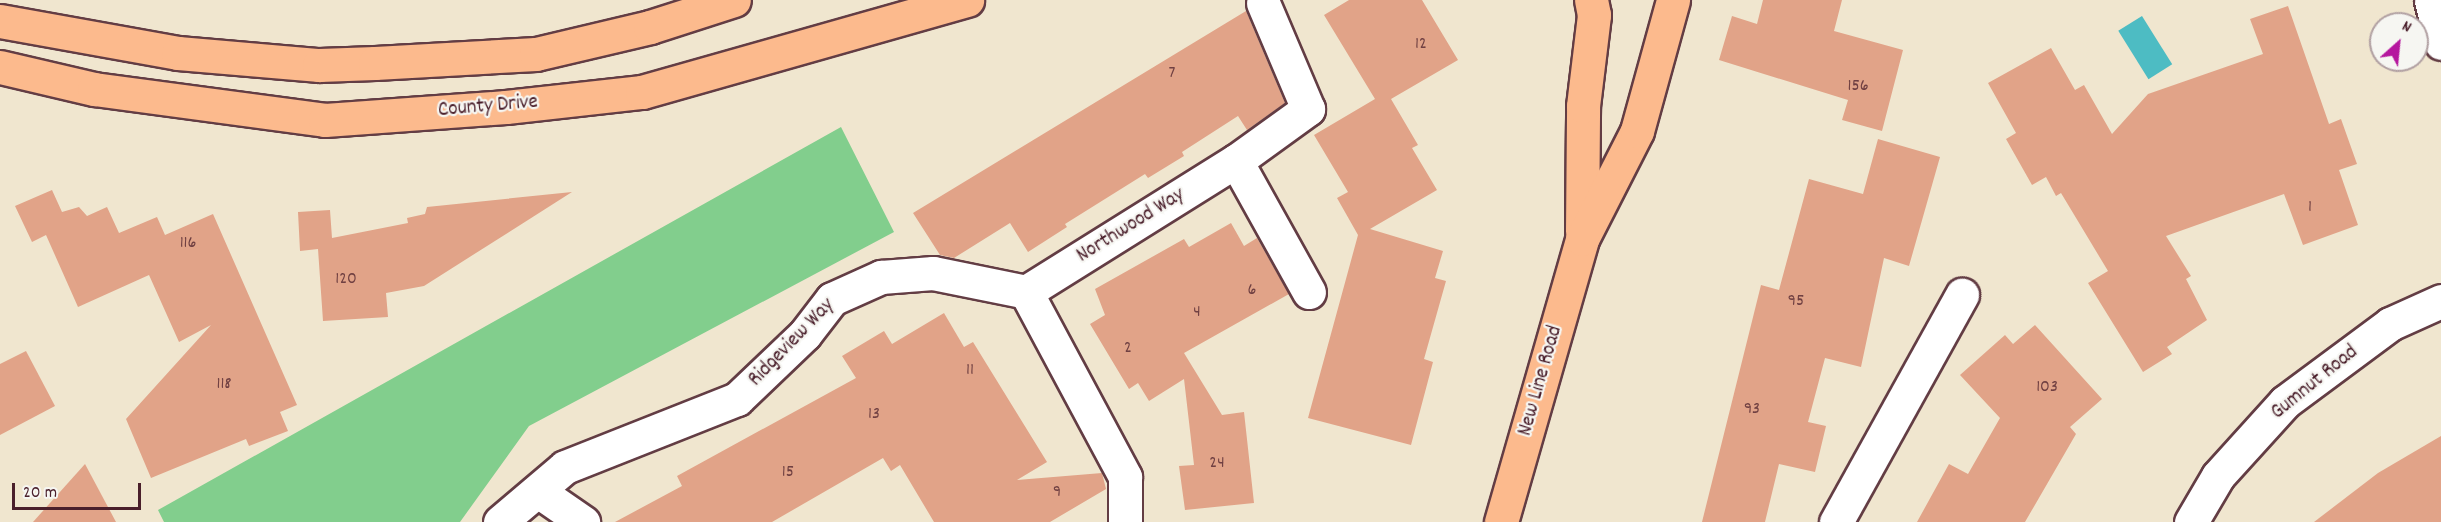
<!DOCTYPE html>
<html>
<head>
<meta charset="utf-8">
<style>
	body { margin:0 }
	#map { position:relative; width:2441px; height:522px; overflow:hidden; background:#f0e6cf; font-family:Dekko,sans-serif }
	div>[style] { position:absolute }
	.green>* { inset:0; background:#82ce8d }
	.water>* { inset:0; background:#4dbcc3; transform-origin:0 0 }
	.building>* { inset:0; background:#e1a388 }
	.roads { filter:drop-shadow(2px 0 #633d44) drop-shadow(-2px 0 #633d44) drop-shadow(0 2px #633d44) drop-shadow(0 -2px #633d44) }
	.minor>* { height:33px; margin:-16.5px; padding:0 16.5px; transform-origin:16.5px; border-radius:16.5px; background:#fff }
	.major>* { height:33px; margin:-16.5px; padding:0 16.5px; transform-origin:16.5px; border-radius:16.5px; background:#fcba8d }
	span { translate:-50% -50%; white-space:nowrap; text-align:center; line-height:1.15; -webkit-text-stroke:4.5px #f6f6f2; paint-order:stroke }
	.number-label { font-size:18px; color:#704042 }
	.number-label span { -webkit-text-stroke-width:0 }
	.street-label { font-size:21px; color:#4a1f2b }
	.north { position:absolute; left:2369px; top:12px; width:60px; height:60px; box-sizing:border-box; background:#f6f6f2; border:2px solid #b1a0a2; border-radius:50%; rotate:27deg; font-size:16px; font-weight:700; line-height:24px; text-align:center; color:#4a1f2b }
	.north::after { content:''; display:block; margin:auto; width:21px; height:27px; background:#b5179e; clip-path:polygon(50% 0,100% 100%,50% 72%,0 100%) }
	.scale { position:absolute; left:12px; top:483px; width:129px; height:27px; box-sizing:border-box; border:3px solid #4a1f2b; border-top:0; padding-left:8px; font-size:18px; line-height:21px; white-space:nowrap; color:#4a1f2b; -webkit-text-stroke:4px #f6f6f2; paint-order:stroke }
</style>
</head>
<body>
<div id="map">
	<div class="green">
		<div style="clip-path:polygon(841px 127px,894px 232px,529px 426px,460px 522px,164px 522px,158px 510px)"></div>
	</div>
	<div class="water">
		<div style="left:2142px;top:16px;width:57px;height:28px;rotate:58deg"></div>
	</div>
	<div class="building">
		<div style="clip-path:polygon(1349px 0,1422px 0,1458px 60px,1391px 99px,1418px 145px,1412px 148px,1437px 190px,1370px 229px,1443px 251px,1435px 278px,1446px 281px,1424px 359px,1433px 362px,1411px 445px,1308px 418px,1358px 235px,1337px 198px,1348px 192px,1314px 135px,1375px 99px,1324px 15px)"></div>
		<div style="clip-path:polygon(1763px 0,1842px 0,1834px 31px,1903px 50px,1882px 131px,1842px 120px,1848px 100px,1719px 60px,1732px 16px,1757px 24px)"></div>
		<div style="clip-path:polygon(2288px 6px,2329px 124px,2341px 119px,2357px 164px,2339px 170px,2358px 225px,2303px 245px,2284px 194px,2166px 236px,2191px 276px,2186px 279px,2207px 320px,2167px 347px,2172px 354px,2143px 372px,2088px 283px,2108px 271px,2061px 193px,2056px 196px,2046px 177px,2032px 185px,2006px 139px,2016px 133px,1988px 83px,2051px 48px,2075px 90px,2084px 85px,2112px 134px,2148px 94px,2263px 54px,2250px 19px)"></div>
		<div style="clip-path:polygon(1246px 11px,1285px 103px,1247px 130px,1238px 116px,1182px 152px,1184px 156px,1148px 178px,1145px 174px,1065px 224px,1067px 227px,1028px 252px,1010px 223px,954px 258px,940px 255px,913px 213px)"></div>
		<div style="clip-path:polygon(1878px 139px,1940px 157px,1909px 266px,1884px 258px,1861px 367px,1825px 358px,1808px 422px,1826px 426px,1815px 472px,1779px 464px,1765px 522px,1702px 522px,1761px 285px,1779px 290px,1809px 179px,1863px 194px)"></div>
		<div style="clip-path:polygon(52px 190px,62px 212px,79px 207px,87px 216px,107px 207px,119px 233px,157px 217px,165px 235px,213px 214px,297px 405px,280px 412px,288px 431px,249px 446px,246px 439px,151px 478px,126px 419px,211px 325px,179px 342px,149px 275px,78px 307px,46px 235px,32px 242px,15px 206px)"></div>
		<div style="clip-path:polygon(572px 192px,424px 286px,386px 293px,388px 317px,323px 321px,318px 249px,300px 251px,298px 212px,330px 210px,332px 238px,408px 223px,407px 218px,425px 214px,427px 207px)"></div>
		<div style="clip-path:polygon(1231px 223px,1244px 246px,1257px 238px,1289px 294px,1184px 353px,1222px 415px,1244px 412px,1254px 503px,1185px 510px,1179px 466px,1194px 465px,1184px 379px,1149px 401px,1138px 383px,1129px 389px,1090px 324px,1105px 315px,1095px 289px,1184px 239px,1189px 247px)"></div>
		<div style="clip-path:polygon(944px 313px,964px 347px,973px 342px,1047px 462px,1017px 480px,1102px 473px,1106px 489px,1050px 522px,934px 522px,900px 465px,891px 471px,883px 458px,772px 522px,615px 522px,682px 486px,677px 476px,856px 378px,842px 356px,884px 331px,892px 344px)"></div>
		<div style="clip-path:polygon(2035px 325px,2102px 399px,2070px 427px,2076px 434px,2025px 522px,1917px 522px,1949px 464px,1968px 474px,2000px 418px,1960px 375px,2005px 335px,2013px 344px)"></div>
		<div style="clip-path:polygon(26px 351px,55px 406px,0 435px,0 364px)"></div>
		<div style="clip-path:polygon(2441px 436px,2441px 522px,2314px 522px,2378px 473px)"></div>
		<div style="clip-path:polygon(85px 464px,116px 522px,33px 522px)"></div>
	</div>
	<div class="roads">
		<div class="minor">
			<div style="left:2431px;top:0;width:44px;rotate:76.9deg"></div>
			<div style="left:1236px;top:161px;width:89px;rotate:-35.8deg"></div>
			<div style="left:1308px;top:109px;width:115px;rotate:-113deg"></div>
			<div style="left:1026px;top:292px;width:248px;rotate:-32deg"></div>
			<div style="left:1236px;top:161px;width:150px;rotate:60.9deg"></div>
			<div style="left:1026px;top:292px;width:210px;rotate:61.8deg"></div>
			<div style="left:1125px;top:477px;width:45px;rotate:90deg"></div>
			<div style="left:538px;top:491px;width:55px;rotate:34.6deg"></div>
			<div style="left:500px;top:522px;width:85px;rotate:-40.2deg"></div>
			<div style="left:565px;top:467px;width:185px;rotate:-21.6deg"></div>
			<div style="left:737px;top:399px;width:94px;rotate:-43.7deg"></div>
			<div style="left:805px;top:334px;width:44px;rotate:-52.4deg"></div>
			<div style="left:832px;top:299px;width:54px;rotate:-24.2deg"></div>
			<div style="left:881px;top:277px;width:52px;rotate:-4.4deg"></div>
			<div style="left:933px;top:273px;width:95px;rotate:11.5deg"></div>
			<div style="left:1836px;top:522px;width:260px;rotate:-61deg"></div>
			<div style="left:2191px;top:522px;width:53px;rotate:-59.6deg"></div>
			<div style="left:2218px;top:476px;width:100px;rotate:-47.8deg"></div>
			<div style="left:2285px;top:402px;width:131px;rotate:-36.6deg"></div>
			<div style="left:2390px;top:324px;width:56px;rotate:-24.3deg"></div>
		</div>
		<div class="major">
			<div style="left:0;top:21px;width:181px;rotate:10.2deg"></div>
			<div style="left:178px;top:53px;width:142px;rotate:4.9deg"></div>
			<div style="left:319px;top:65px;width:56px;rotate:-2deg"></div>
			<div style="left:375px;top:63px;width:161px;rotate:-3.2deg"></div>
			<div style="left:536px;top:54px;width:117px;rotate:-13.3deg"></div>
			<div style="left:650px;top:27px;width:88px;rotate:-17.8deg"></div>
			<div style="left:0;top:67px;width:97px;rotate:13.2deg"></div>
			<div style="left:94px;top:89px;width:233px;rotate:7.6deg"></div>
			<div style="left:325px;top:120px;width:181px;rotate:-4.1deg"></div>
			<div style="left:506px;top:107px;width:137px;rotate:-6.3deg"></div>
			<div style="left:642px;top:92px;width:338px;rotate:-15.8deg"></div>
			<div style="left:1582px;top:231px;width:125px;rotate:-89.5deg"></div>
			<div style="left:1583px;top:106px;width:92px;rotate:-83.1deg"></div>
			<div style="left:1594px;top:15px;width:15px;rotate:-101deg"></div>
			<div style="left:1501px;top:522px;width:294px;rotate:-74deg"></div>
			<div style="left:1582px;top:239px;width:121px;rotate:-63deg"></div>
			<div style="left:1637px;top:131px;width:136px;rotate:-74.6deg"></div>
		</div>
	</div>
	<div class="number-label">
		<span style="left:1421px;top:45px">12</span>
		<span style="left:1172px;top:74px">7</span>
		<span style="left:1858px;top:87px">156</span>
		<span style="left:2310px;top:208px">1</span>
		<span style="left:188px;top:244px">116</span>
		<span style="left:346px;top:280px">120</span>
		<span style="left:1252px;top:291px">6</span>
		<span style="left:1796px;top:302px">95</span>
		<span style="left:1197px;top:313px">4</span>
		<span style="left:1128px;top:349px">2</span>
		<span style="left:970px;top:371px">11</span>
		<span style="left:224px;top:385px">118</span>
		<span style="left:2047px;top:388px">103</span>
		<span style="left:1752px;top:410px">93</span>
		<span style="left:874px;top:415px">13</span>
		<span style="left:1217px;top:464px">24</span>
		<span style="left:788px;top:473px">15</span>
		<span style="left:1057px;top:493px">9</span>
	</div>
	<div class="street-label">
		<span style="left:488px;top:107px;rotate:-5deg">County Drive</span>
		<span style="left:1131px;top:226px;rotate:-32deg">Northwood Way</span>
		<span style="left:792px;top:343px;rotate:-46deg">Ridgeview Way</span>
		<span style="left:1541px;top:381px;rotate:-74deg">New Line Road</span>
		<span style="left:2315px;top:383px;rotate:-39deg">Gumnut Road</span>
	</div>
	<div class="north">N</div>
	<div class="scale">20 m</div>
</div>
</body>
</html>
